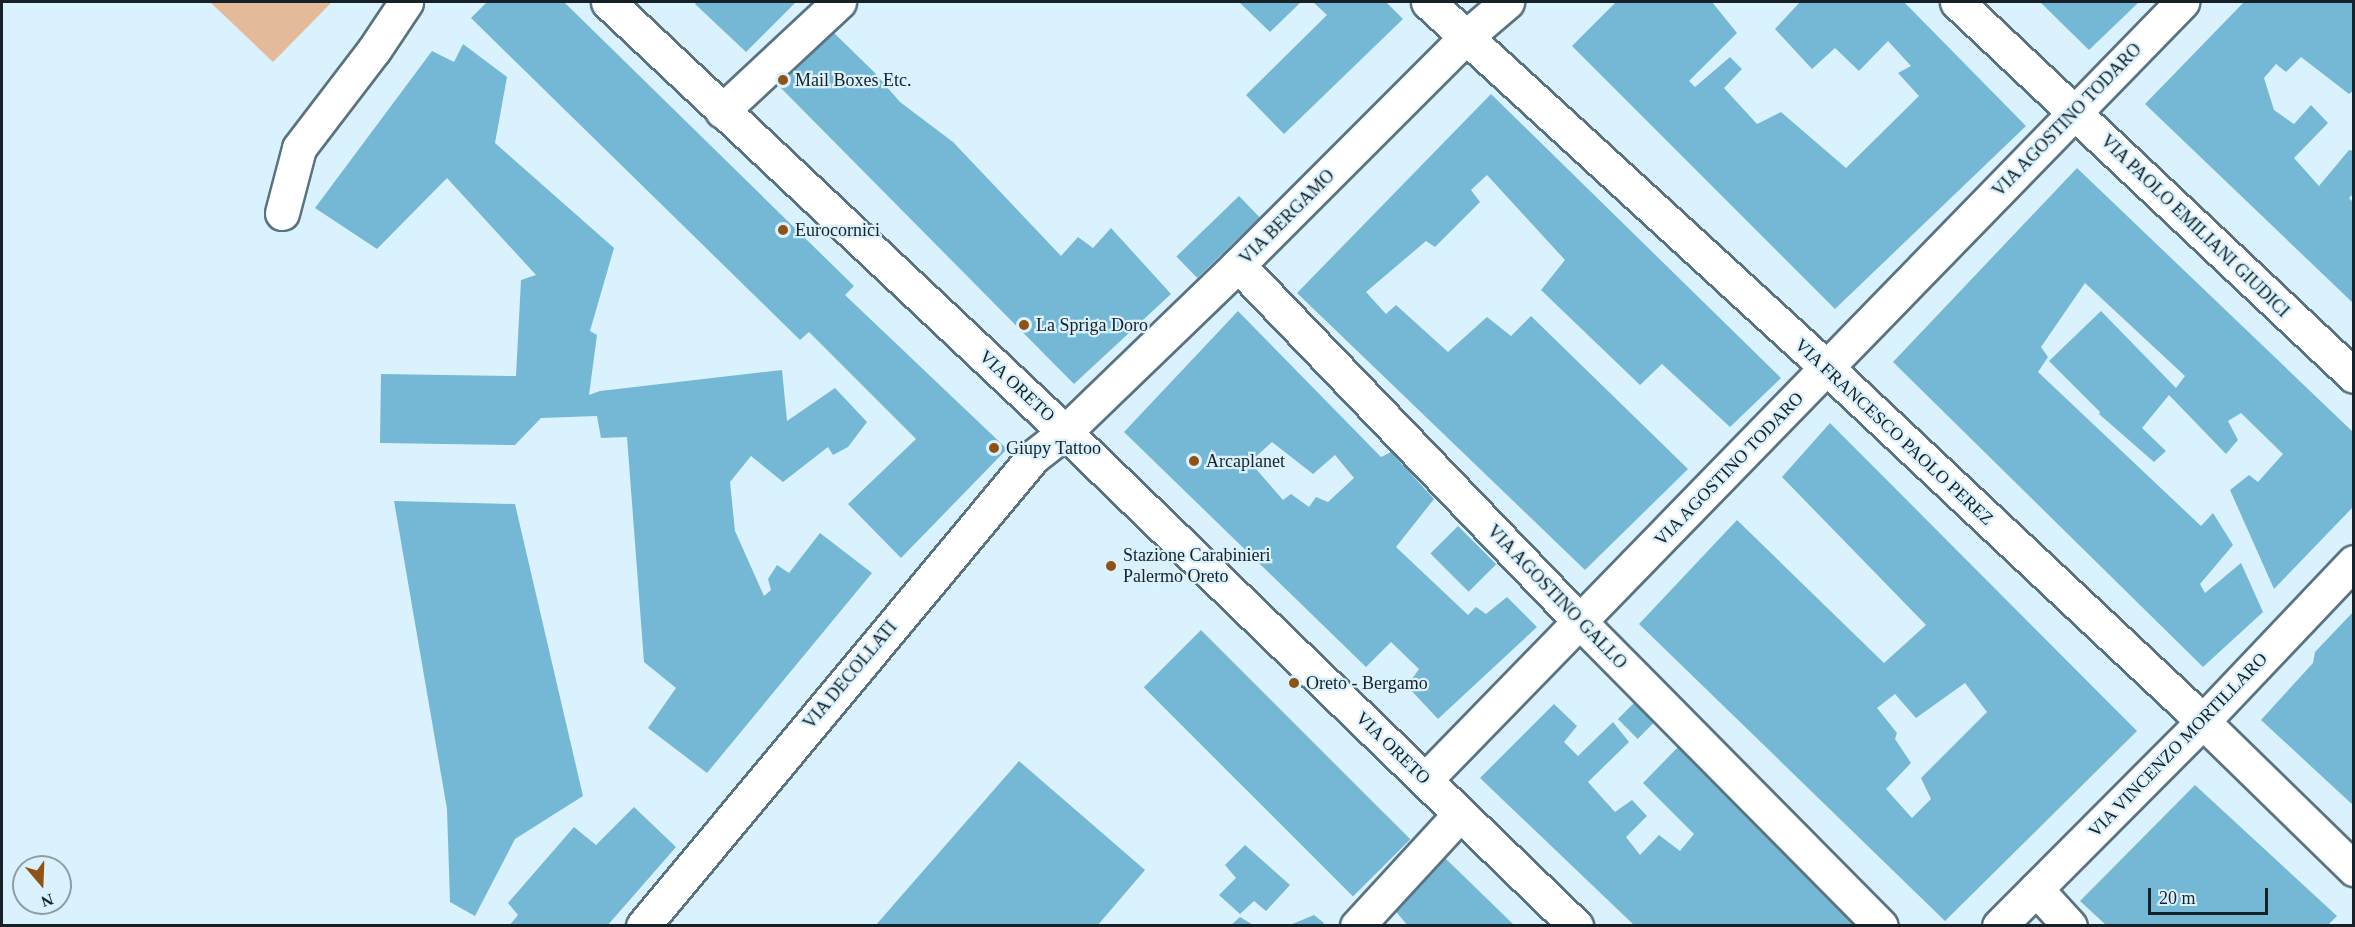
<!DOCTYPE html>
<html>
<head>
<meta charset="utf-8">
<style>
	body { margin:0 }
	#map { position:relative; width:2355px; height:927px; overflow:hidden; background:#daf2fe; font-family:"Times New Roman",serif }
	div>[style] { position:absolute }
	.green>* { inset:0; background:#e5ba99 }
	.building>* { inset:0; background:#75b8d5; transform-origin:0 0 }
	.roads { filter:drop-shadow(2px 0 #597480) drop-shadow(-2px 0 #597480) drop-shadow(0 2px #597480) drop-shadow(0 -2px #597480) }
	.minor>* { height:33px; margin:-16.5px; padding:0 16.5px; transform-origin:16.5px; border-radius:16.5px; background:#fff }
	.tertiary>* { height:33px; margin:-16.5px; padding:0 16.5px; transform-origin:16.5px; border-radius:16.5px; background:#fff }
	.dots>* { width:16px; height:16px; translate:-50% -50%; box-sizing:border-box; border:3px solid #daf2fe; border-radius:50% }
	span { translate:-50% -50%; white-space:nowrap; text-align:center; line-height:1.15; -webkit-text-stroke:4.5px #daf2fe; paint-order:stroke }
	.poi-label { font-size:18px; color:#162227 }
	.left { translate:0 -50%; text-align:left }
	.street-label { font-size:18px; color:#162227 }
	.frame { position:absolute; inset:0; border:3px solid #162227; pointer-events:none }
	.north { position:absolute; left:12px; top:855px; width:60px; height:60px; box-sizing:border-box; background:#daf2fe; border:2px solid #8c9fa8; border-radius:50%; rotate:161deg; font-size:16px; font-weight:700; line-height:24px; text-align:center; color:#162227 }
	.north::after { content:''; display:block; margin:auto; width:21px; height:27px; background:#905316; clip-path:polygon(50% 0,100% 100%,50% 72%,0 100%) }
	.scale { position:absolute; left:2148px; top:888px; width:120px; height:27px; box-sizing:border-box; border:3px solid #162227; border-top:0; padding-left:8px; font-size:18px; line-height:21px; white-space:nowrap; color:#162227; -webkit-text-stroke:4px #daf2fe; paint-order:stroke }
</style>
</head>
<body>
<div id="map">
	<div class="green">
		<div style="clip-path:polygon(210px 2px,332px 2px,273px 62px)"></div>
	</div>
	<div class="building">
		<div style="clip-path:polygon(487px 2px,564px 2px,854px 286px,845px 295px,1007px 449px,901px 558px,848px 504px,916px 439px,809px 332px,800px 340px,471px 18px)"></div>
		<div style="clip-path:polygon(697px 2px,796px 2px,746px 52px,695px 4px)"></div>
		<div style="clip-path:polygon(1239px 2px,1301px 2px,1270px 32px)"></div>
		<div style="clip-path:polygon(1313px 2px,1386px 2px,1403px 19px,1284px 134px,1246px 95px,1327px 15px)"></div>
		<div style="clip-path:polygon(1616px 2px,1712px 2px,1737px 33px,1689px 81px,1695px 87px,1730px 57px,1742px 69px,1724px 88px,1757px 124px,1781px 112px,1846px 168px,1919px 96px,1898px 73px,1911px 66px,1888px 41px,1859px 71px,1835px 48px,1812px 69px,1775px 29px,1800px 2px,1904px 2px,2026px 126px,1835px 309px,1572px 46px)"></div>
		<div style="clip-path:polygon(2040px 2px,2139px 2px,2089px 50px)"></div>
		<div style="clip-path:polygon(2244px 2px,2354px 2px,2354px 90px,2349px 94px,2301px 57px,2286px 72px,2276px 64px,2264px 78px,2274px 110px,2294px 124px,2311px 105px,2328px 123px,2294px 158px,2319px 186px,2349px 150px,2354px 151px,2354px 193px,2349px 198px,2354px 203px,2354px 304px,2145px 104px)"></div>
		<div style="clip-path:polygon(830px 29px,874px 72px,900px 102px,953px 142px,1061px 256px,1078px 237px,1093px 248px,1111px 228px,1171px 294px,1074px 384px,773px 80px)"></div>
		<div style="clip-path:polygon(463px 44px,507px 77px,495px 143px,614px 248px,590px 331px,597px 335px,589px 395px,600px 391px,782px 370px,787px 421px,835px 388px,867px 422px,848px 447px,833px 455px,828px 447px,783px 482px,751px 456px,730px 482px,735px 531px,764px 596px,771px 590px,768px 579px,777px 565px,789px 573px,820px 533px,872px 573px,707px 773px,648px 728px,676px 688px,644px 662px,627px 437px,601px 438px,597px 416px,541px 418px,515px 445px,380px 443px,381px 374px,516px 376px,521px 280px,536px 275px,447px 178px,377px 249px,315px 208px,432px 51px,454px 62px)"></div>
		<div style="clip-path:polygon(1491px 94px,1781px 378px,1730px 427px,1662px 364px,1640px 385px,1541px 290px,1565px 260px,1487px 175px,1471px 190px,1480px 202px,1435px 247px,1426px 241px,1366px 292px,1386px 314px,1396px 305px,1448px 352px,1487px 317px,1511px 336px,1531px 316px,1688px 469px,1585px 570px,1297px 293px)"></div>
		<div style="clip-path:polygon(2077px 168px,2354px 433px,2354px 506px,2274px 589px,2230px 490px,2249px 475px,2258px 482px,2283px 454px,2241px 413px,2228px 421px,2238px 440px,2226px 454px,2169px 395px,2142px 428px,2166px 451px,2154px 462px,2099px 414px,2100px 412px,2049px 361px,2101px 311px,2176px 388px,2185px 376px,2085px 283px,2041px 347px,2048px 357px,2038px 372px,2201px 526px,2213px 513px,2233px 545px,2200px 584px,2205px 593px,2241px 563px,2263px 612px,2203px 667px,1893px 362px)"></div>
		<div style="left:1239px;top:196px;width:30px;height:87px;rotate:46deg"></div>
		<div style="clip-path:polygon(evenodd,1238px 311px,1381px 457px,1391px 452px,1434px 499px,1396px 547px,1468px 615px,1476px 607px,1486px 614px,1507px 597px,1537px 627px,1438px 719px,1407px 686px,1419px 669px,1391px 642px,1366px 667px,1124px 432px,1238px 311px,1272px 442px,1313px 474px,1335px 455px,1354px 478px,1328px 502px,1316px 497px,1309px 507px,1291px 494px,1283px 500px,1250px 462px,1272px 442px)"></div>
		<div style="clip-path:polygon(evenodd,1830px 423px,2137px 731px,1945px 921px,1639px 624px,1737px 520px,1884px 663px,1926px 625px,1782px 477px,1830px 423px,1965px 683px,1987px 712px,1921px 778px,1931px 799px,1912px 818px,1886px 789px,1911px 763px,1895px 739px,1897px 733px,1877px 708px,1895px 694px,1916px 718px,1965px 683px)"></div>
		<div style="clip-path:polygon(394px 501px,515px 504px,583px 796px,515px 839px,475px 916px,450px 902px,447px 809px)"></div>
		<div style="left:1458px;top:526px;width:54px;height:39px;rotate:45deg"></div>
		<div style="clip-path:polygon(2354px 611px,2354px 806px,2261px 720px,2313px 663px,2315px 652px)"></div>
		<div style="left:1201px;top:630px;width:296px;height:81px;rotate:45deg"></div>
		<div style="left:1637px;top:700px;width:28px;height:27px;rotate:45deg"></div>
		<div style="clip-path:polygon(1554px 704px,1577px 726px,1564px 742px,1578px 756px,1613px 722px,1629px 742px,1588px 782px,1615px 812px,1632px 800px,1647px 816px,1626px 837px,1640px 855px,1659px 835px,1680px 851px,1694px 834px,1643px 783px,1679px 746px,1859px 923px,1856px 926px,1635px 926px,1480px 778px)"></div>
		<div style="clip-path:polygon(1019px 761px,1145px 870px,1097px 926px,875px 926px)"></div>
		<div style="clip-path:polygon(2195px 785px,2337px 916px,2327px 926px,2107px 926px,2080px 901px)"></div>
		<div style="clip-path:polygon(634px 807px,676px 847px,607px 926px,509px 926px,518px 915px,508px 903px,574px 827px,596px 845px)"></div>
		<div style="clip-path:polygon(1245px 845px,1290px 885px,1266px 911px,1254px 901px,1240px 914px,1219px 895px,1236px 878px,1225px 865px)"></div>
		<div style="clip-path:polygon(1443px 856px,1515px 926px,1408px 926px,1393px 908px)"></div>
		<div style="clip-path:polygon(1314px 915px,1324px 923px,1322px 925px,1290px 925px)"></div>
		<div style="clip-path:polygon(1240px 917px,1255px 926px,1230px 926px)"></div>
	</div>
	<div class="roads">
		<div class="minor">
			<div style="left:1428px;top:2px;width:541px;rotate:42.53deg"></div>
			<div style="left:1827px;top:368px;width:497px;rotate:43.2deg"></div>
			<div style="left:2189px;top:708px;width:231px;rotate:44.3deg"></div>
			<div style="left:1957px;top:2px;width:545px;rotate:43.29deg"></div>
			<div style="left:722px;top:111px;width:160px;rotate:-43deg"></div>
			<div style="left:282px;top:213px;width:67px;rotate:-75.3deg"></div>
			<div style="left:299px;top:148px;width:123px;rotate:-52.6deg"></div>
			<div style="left:374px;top:50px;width:58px;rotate:-56.3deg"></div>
			<div style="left:1238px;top:265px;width:493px;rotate:46.2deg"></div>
			<div style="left:1579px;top:621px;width:429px;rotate:45.3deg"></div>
			<div style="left:1425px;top:780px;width:1086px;rotate:-45.78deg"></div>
			<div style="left:2036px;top:889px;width:50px;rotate:47.4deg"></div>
			<div style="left:643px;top:926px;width:610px;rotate:-50.25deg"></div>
			<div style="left:1033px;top:457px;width:41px;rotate:-38deg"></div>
			<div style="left:1065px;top:432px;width:240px;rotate:-44deg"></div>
			<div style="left:1238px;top:265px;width:322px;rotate:-45deg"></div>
			<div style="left:1466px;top:37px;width:54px;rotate:-40.5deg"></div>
			<div style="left:1357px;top:926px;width:152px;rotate:-47.4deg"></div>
			<div style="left:1999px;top:926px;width:289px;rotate:-45.1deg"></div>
			<div style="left:2203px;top:721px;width:219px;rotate:-46.5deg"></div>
		</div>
		<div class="tertiary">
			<div style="left:608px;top:2px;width:627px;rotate:43.26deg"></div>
			<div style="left:1065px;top:432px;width:711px;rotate:44.03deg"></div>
		</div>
	</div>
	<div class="dots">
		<div style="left:783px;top:80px;background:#905316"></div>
		<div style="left:783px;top:230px;background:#905316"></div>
		<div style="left:1024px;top:325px;background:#905316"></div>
		<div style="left:994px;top:448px;background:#905316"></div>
		<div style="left:1194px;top:461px;background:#905316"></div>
		<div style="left:1111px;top:566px;background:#905316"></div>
		<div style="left:1294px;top:683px;background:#905316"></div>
	</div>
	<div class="poi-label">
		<span class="left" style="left:795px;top:80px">Mail Boxes Etc.</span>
		<span class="left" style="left:795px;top:230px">Eurocornici</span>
		<span class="left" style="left:1036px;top:325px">La Spriga Doro</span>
		<span class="left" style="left:1006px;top:448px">Giupy Tattoo</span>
		<span class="left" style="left:1206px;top:461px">Arcaplanet</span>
		<span class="left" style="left:1123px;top:566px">Stazione Carabinieri<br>Palermo Oreto</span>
		<span class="left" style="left:1306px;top:683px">Oreto - Bergamo</span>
	</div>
	<div class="street-label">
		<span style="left:2067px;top:120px;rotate:-46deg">VIA AGOSTINO TODARO</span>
		<span style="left:1287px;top:217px;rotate:-45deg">VIA BERGAMO</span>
		<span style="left:2195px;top:226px;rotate:44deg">VIA PAOLO EMILIANI GIUDICI</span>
		<span style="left:1017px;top:386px;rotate:43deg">VIA ORETO</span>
		<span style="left:1894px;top:432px;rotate:43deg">VIA FRANCESCO PAOLO PEREZ</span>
		<span style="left:1729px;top:469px;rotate:-46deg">VIA AGOSTINO TODARO</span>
		<span style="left:1557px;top:597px;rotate:46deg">VIA AGOSTINO GALLO</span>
		<span style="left:850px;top:675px;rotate:-50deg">VIA DECOLLATI</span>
		<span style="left:2178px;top:745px;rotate:-46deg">VIA VINCENZO MORTILLARO</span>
		<span style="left:1393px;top:748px;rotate:44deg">VIA ORETO</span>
	</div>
	<div class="frame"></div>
	<div class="north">N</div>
	<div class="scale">20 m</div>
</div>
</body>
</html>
